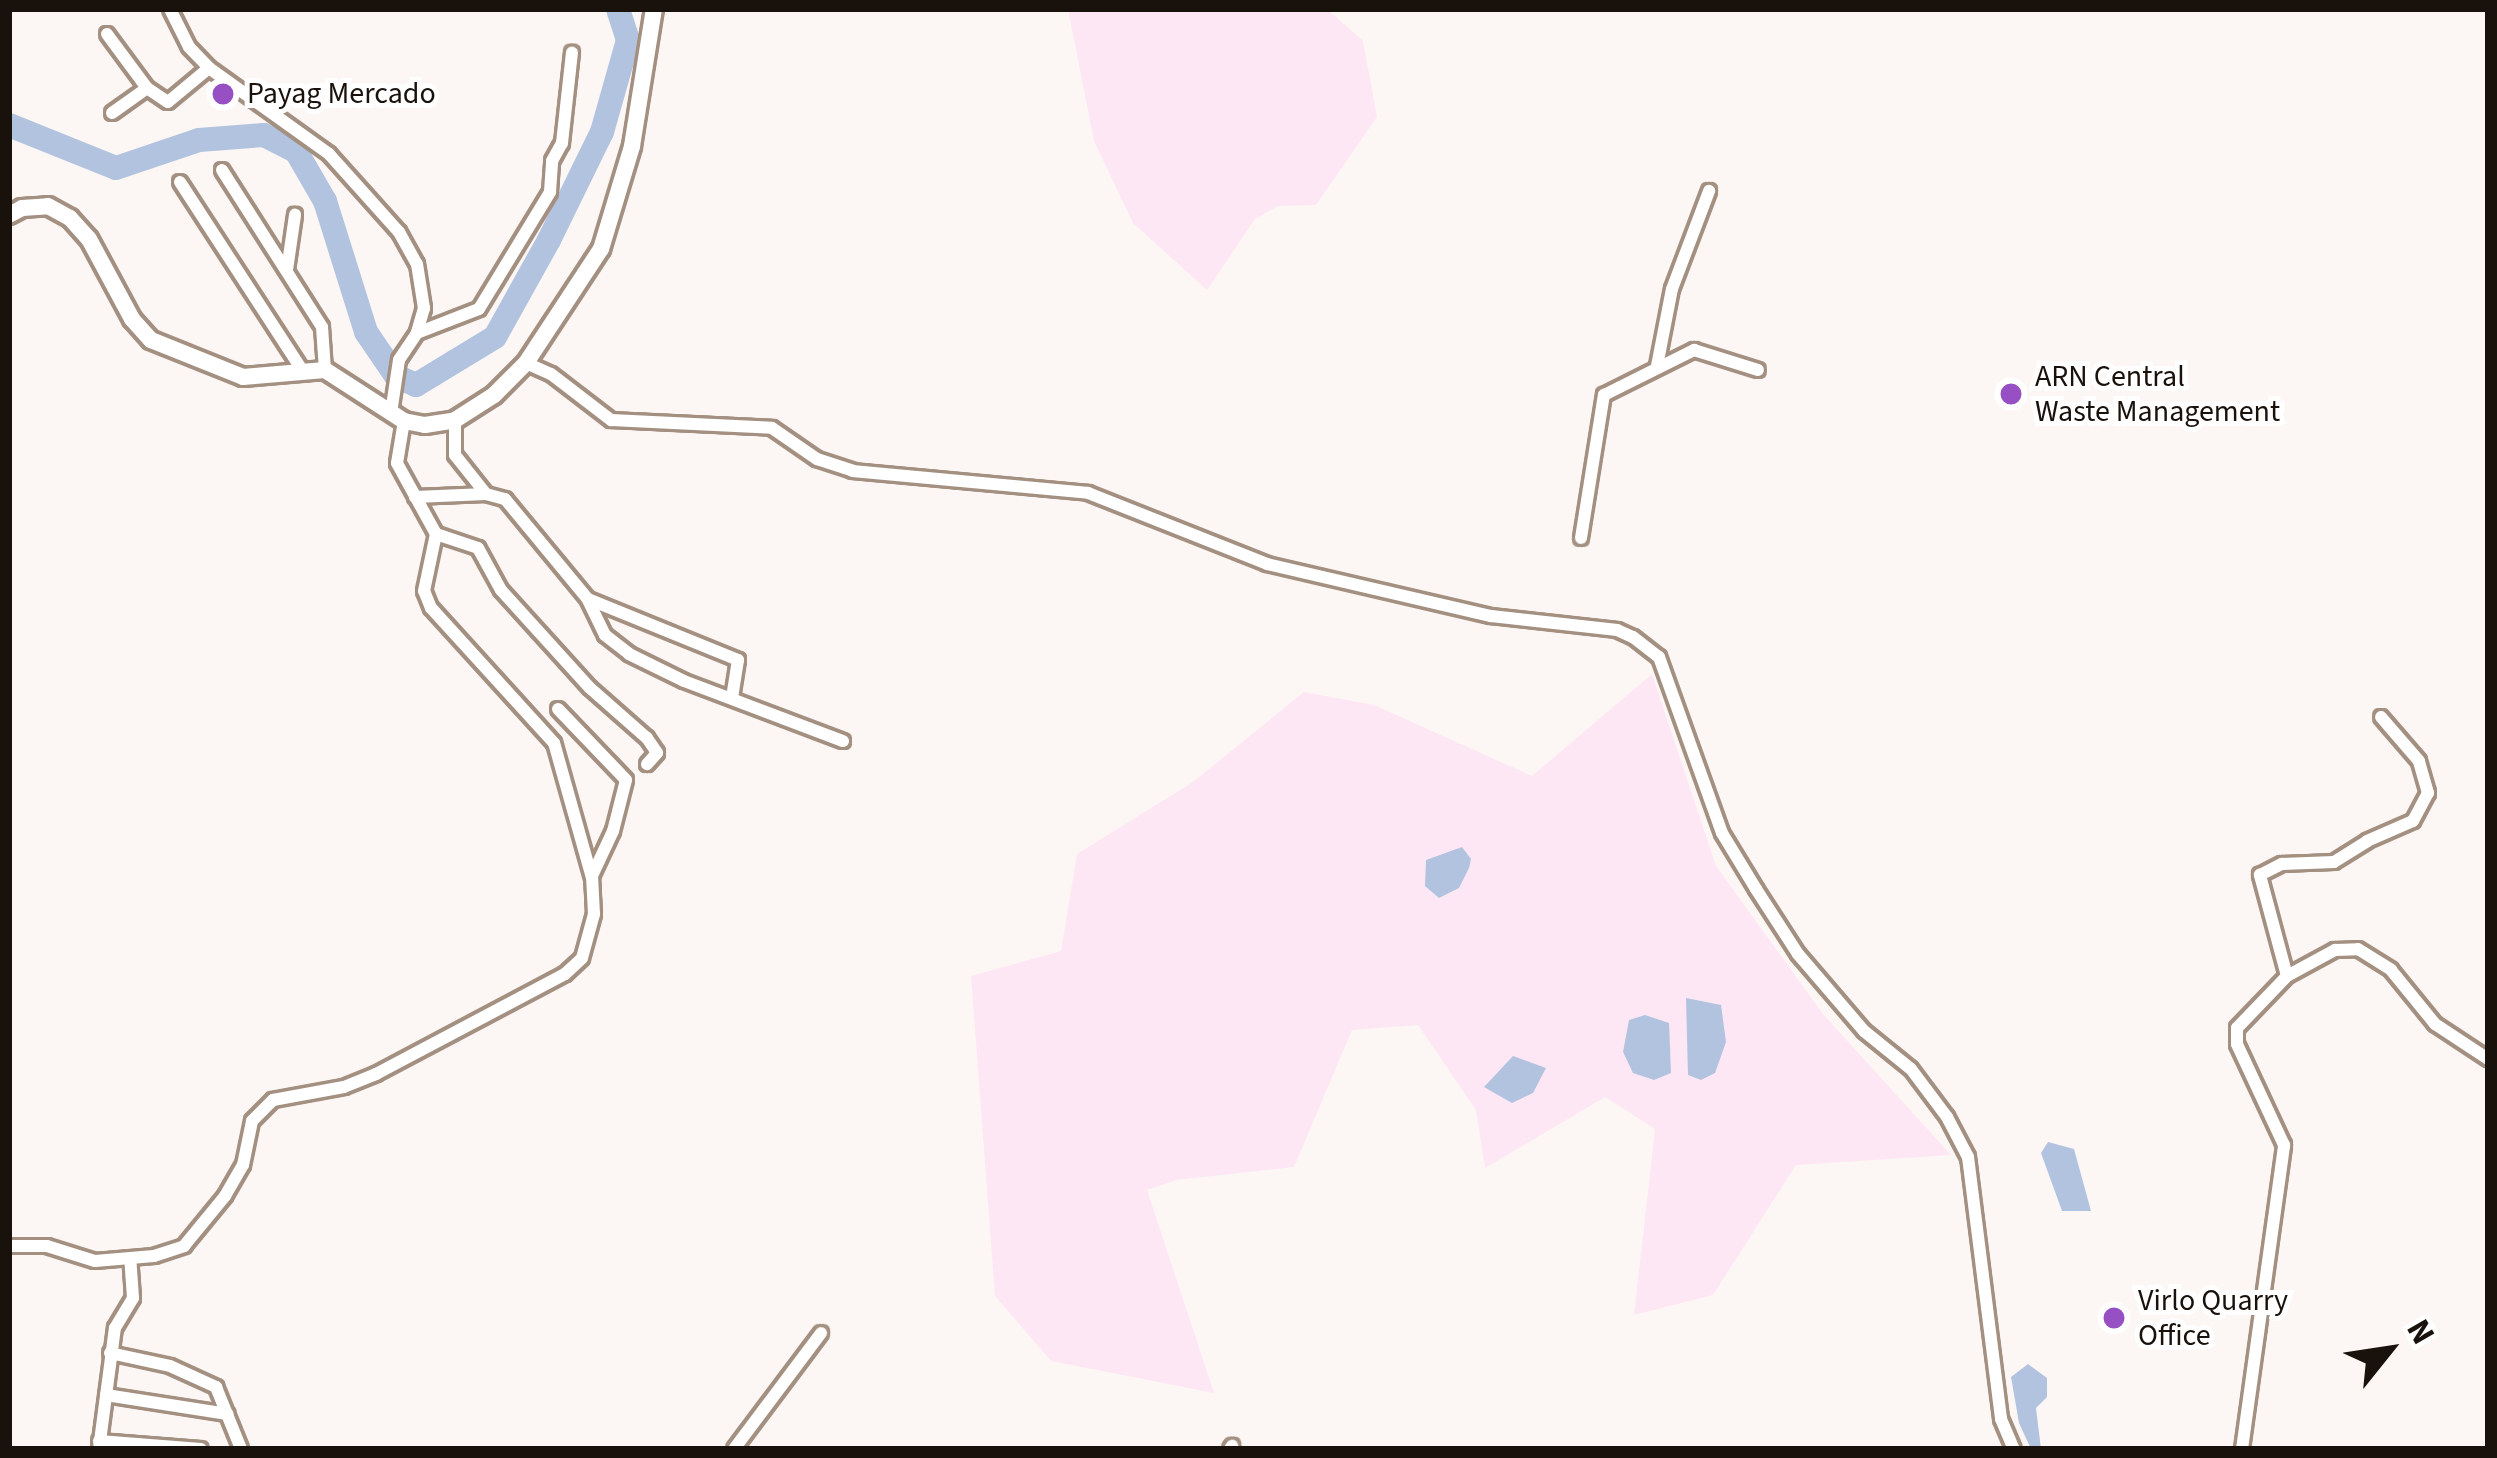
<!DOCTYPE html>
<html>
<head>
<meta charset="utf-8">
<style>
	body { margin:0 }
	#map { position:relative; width:2497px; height:1458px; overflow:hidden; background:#fcf7f4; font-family:"Source Sans 3",sans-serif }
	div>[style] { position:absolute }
	.industrial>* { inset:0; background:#fde7f4 }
	.water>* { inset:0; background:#b2c3df }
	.river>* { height:24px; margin:-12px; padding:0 12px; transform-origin:12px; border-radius:12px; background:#b2c3df }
	.roads { filter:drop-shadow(3px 0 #a49081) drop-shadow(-3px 0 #a49081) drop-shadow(0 3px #a49081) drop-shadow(0 -3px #a49081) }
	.street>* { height:12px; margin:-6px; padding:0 6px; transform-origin:6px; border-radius:6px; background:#fff }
	.secondary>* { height:16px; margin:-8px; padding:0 8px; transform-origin:8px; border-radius:8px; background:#fff }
	.dots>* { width:33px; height:33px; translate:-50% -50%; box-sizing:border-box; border:6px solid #fff; border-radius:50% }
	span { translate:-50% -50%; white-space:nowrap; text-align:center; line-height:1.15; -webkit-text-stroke:10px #fff; paint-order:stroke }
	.poi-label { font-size:30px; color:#19110c }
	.left { translate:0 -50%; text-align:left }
	.frame { position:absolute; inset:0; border:12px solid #19110c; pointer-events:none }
	.north { position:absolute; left:2329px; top:1290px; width:120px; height:120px; -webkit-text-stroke:9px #fff; paint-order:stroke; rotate:60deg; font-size:33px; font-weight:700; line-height:48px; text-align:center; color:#19110c }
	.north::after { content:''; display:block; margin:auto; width:42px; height:54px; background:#19110c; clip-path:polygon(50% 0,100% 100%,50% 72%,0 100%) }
</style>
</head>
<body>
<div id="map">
	<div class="industrial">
		<div style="clip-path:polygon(1068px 9px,1327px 9px,1363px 41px,1377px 117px,1316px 205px,1278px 206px,1255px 219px,1207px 290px,1133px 223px,1094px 141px)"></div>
		<div style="clip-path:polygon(1652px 674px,1716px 866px,1823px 1014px,1951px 1155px,1796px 1165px,1713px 1295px,1634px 1315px,1655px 1129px,1605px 1097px,1485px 1168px,1476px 1110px,1418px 1025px,1352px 1030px,1294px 1167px,1176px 1180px,1147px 1190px,1214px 1393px,1051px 1361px,995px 1296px,971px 976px,1061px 951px,1077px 854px,1193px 782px,1304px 692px,1374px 705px,1532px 776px)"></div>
	</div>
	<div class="water">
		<div style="clip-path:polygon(1462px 847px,1471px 859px,1469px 868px,1459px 888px,1439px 898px,1425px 886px,1426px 860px)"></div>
		<div style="clip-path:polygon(1686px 998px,1721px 1005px,1726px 1042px,1715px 1073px,1701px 1080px,1688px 1075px)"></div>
		<div style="clip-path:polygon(1645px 1015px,1669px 1023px,1671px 1073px,1654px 1080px,1633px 1073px,1623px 1052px,1629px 1020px)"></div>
		<div style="clip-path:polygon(1513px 1056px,1546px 1068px,1533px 1093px,1512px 1103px,1484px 1087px)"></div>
		<div style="clip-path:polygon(2048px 1142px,2074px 1149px,2091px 1211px,2062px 1211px,2041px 1153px)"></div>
		<div style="clip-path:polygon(2028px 1364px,2047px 1378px,2047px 1397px,2036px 1408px,2041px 1449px,2031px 1449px,2019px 1423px,2011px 1377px)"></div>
	</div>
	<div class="river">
		<div style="left:9px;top:125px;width:115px;rotate:21.9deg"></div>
		<div style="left:116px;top:168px;width:88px;rotate:-18.6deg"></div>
		<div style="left:199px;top:140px;width:65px;rotate:-4.4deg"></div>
		<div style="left:264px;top:135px;width:36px;rotate:27deg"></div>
		<div style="left:296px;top:151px;width:58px;rotate:59.9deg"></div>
		<div style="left:325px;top:201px;width:137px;rotate:72.6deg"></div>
		<div style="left:366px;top:332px;width:53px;rotate:55.7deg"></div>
		<div style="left:396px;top:376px;width:22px;rotate:24deg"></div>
		<div style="left:416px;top:385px;width:92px;rotate:-31.3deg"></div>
		<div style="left:495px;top:337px;width:111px;rotate:-60.9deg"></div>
		<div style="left:549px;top:240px;width:120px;rotate:-63.9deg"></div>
		<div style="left:602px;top:132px;width:96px;rotate:-74.2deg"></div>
		<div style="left:628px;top:40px;width:33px;rotate:-108deg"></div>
	</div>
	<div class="roads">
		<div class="street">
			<div style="left:170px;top:9px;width:42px;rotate:63.4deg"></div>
			<div style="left:189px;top:47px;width:29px;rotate:46deg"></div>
			<div style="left:209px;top:68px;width:148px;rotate:35.6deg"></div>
			<div style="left:329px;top:154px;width:105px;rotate:48.1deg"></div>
			<div style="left:399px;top:232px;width:37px;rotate:61deg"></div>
			<div style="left:417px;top:264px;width:45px;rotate:81deg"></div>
			<div style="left:424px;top:308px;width:26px;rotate:106deg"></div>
			<div style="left:417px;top:333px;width:32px;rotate:124deg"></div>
			<div style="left:399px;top:360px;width:54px;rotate:98.6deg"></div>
			<div style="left:107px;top:34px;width:67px;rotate:53.5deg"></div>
			<div style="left:147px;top:88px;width:25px;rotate:34deg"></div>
			<div style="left:168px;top:102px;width:53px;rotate:-39.7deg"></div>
			<div style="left:112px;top:113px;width:43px;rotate:-35.5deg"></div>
			<div style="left:222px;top:170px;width:186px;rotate:57.5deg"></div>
			<div style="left:322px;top:327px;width:43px;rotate:86deg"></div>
			<div style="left:180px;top:182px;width:222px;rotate:57deg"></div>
			<div style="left:287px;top:270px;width:56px;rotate:-81.7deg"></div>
			<div style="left:417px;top:333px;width:66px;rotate:-21.2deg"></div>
			<div style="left:479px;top:309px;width:137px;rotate:-58.7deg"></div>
			<div style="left:550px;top:192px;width:31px;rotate:-86deg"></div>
			<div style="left:552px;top:161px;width:21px;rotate:-61deg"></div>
			<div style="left:562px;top:143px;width:91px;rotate:-83.7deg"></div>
			<div style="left:526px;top:363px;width:27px;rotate:24deg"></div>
			<div style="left:551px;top:374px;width:76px;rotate:37.5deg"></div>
			<div style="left:611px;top:420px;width:161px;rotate:2.8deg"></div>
			<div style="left:772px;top:428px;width:55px;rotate:34.6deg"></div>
			<div style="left:817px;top:459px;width:38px;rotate:18deg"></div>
			<div style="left:853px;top:471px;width:236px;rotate:5.3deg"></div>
			<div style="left:1088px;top:493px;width:193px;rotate:21.6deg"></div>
			<div style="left:1267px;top:564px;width:230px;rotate:13.1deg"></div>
			<div style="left:1491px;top:616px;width:127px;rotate:6.3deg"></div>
			<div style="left:1617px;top:630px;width:17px;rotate:24deg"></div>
			<div style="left:1633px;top:637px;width:33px;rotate:38deg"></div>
			<div style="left:1659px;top:657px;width:187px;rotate:70.3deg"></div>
			<div style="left:1722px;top:833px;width:66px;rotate:58.7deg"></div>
			<div style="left:1756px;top:889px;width:77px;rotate:57.1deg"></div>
			<div style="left:1798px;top:954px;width:101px;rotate:49.4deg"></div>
			<div style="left:1864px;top:1031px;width:60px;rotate:39deg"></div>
			<div style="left:1911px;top:1069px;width:60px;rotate:53.1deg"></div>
			<div style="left:1947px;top:1117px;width:45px;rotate:62.3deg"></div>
			<div style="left:1968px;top:1157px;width:264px;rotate:82.8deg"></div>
			<div style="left:2001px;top:1419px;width:33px;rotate:67deg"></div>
			<div style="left:1657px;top:366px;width:78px;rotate:-79deg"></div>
			<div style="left:1672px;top:289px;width:105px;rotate:-69.3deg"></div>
			<div style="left:455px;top:420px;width:35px;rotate:90deg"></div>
			<div style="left:455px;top:455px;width:50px;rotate:51.5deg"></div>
			<div style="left:415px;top:497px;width:71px;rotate:-2.4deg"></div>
			<div style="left:486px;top:494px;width:20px;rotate:15deg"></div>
			<div style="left:505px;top:499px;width:129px;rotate:50.4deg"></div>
			<div style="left:587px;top:598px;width:41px;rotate:64.1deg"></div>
			<div style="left:605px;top:635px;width:31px;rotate:38deg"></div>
			<div style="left:629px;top:654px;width:61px;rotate:26.1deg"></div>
			<div style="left:684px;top:681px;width:170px;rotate:20.7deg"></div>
			<div style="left:436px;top:534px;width:44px;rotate:18.4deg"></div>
			<div style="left:478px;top:548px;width:48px;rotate:61.3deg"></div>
			<div style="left:501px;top:590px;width:132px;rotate:47.8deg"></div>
			<div style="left:590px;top:688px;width:76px;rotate:41.3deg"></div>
			<div style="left:647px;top:738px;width:18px;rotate:56deg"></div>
			<div style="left:657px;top:753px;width:15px;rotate:132deg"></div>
			<div style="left:1581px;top:538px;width:145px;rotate:-80.9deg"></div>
			<div style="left:1604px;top:395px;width:101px;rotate:-26.6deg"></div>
			<div style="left:1694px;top:350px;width:67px;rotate:17.4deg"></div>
			<div style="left:588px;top:599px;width:162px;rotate:22.1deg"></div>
			<div style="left:738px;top:660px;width:39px;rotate:99deg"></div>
			<div style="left:558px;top:709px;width:98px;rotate:46.2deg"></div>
			<div style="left:626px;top:780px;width:53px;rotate:104.3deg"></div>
			<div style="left:613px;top:831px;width:50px;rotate:115deg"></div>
			<div style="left:2287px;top:976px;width:55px;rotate:-28.4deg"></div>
			<div style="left:2335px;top:950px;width:23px;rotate:-2deg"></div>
			<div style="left:2358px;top:949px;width:39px;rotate:32deg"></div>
			<div style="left:2391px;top:970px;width:70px;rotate:50.8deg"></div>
			<div style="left:2435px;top:1024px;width:64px;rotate:33.4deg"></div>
			<div style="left:9px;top:1246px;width:38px"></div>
			<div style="left:47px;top:1246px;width:50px;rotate:17.4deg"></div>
			<div style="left:95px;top:1261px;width:59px;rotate:-4.8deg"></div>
			<div style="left:154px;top:1256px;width:32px;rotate:-18deg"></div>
			<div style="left:184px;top:1246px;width:65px;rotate:-50.6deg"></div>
			<div style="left:225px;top:1196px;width:36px;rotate:-60deg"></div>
			<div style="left:243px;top:1165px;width:45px;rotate:-78.4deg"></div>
			<div style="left:252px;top:1121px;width:30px;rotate:-45deg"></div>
			<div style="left:273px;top:1100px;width:72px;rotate:-10.4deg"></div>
			<div style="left:344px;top:1087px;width:35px;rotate:-22deg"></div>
			<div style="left:376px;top:1074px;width:214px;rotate:-27.9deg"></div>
			<div style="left:565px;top:974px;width:23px;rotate:-43deg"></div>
			<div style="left:582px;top:958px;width:46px;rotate:-74.7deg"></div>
			<div style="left:594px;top:914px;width:36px;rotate:-93deg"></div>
			<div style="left:592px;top:878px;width:140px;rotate:-105.7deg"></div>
			<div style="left:554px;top:743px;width:183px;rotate:-132.3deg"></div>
			<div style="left:431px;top:608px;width:18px;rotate:-112deg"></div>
			<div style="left:424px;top:591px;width:58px;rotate:-78.1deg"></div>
			<div style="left:436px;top:534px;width:81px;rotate:-118.8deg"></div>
			<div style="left:397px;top:463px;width:43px;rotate:-80.5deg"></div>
			<div style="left:110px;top:1353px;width:61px;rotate:12.2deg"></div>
			<div style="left:170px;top:1366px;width:51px;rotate:24.5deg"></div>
			<div style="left:216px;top:1387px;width:67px;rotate:68deg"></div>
			<div style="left:106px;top:1395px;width:123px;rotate:8.9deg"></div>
			<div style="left:99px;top:1441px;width:102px;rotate:4.5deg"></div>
			<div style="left:99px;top:1449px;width:122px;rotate:-82.5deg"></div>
			<div style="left:115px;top:1328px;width:35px;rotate:-59deg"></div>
			<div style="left:133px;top:1298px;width:39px;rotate:-94deg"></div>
			<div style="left:734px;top:1449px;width:145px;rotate:-53.1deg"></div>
			<div style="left:1230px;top:1449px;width:4px;rotate:-56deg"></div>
			<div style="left:2242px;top:1449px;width:307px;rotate:-82.1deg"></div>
			<div style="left:2284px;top:1145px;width:111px;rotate:-115deg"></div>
			<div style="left:2237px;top:1044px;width:16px;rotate:-90deg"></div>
			<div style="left:2237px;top:1028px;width:72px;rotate:-46.1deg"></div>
			<div style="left:2287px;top:976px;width:105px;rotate:-105deg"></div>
			<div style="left:2260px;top:875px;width:25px;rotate:-27deg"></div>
			<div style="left:2282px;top:864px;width:52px;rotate:-2.2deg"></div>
			<div style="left:2334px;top:862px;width:39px;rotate:-32deg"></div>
			<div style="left:2367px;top:841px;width:50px;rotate:-23.5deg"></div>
			<div style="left:2413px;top:821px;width:32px;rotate:-62deg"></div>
			<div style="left:2428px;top:793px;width:33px;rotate:-106deg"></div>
			<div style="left:2419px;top:761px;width:58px;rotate:-130.8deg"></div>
		</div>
		<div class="secondary">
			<div style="left:9px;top:215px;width:15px;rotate:-28deg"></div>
			<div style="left:22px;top:208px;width:26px;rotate:-4deg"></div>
			<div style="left:48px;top:206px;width:25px;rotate:29deg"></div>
			<div style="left:70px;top:218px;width:28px;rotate:48deg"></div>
			<div style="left:89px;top:239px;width:91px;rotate:61.7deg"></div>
			<div style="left:132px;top:319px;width:28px;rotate:48deg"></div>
			<div style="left:151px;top:340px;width:99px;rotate:21.9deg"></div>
			<div style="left:243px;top:377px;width:82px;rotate:-4.9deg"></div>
			<div style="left:325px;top:370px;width:94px;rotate:32.8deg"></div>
			<div style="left:404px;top:421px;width:21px;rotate:11deg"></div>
			<div style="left:425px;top:425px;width:30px;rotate:-9deg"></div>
			<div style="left:455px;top:420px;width:46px;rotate:-32.7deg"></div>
			<div style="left:494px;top:395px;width:45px;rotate:-45deg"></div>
			<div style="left:526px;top:363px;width:136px;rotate:-56.7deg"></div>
			<div style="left:601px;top:249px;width:108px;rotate:-73.2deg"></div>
			<div style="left:632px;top:146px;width:139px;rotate:-80.9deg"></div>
		</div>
	</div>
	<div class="dots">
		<div style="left:223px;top:94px;background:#9650c4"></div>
		<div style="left:2011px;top:394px;background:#9650c4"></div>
		<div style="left:2114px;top:1318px;background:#9650c4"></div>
	</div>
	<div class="poi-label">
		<span class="left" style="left:247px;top:94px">Payag Mercado</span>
		<span class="left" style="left:2035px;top:394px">ARN Central<br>Waste Management</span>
		<span class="left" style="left:2138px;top:1318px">Virlo Quarry<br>Office</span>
	</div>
	<div class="frame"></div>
	<div class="north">N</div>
</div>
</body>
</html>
